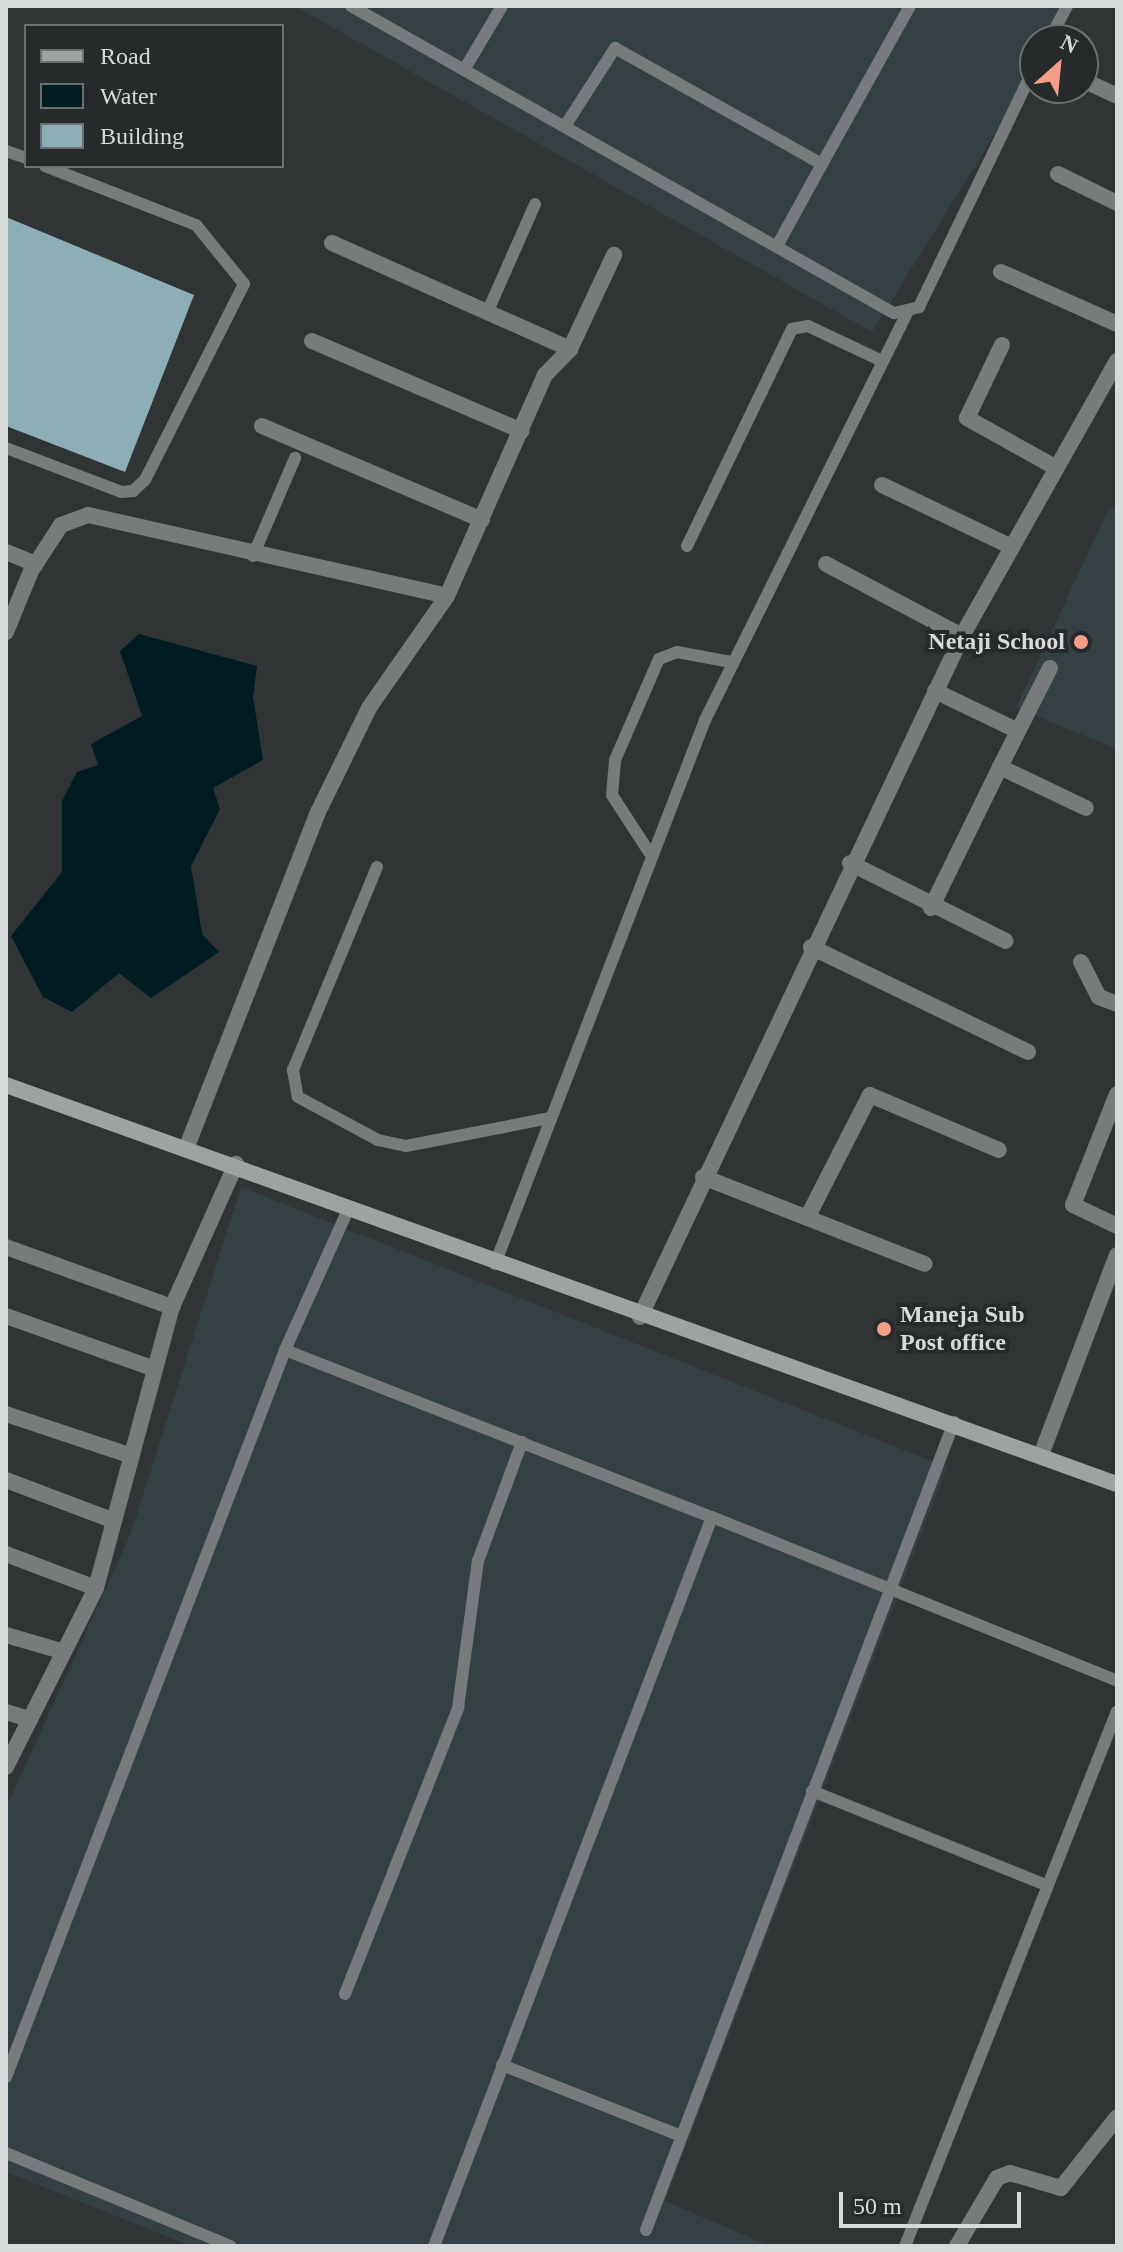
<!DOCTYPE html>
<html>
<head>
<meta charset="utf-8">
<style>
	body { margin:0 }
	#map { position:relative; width:1123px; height:2252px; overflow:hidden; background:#303435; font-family:Georgia,serif }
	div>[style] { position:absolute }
	.built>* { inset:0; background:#344043 }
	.water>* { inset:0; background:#001c23 }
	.building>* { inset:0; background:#8baeb7 }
	.lane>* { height:12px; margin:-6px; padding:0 6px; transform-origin:6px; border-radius:6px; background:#787b7b }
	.street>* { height:16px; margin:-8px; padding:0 8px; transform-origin:8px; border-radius:8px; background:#787b7b }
	.secondary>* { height:16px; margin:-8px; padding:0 8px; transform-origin:8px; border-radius:8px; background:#9fa2a3 }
	.dots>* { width:22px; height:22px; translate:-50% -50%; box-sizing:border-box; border:4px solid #262a2b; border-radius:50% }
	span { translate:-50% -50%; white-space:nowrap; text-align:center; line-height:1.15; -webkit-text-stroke:8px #262a2b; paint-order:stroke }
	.poi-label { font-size:24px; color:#d7dadb; font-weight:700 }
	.right { translate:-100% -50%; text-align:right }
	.left { translate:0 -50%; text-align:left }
	.frame { position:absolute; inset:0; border:8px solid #d7dadb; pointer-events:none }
	.legend { position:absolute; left:24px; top:24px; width:260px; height:144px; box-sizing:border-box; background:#262a2b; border:2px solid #6d7071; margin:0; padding:10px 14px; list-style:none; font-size:24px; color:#d7dadb }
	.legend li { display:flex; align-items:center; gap:16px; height:40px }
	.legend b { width:40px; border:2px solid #6d7071 }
	.north { position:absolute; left:1019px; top:24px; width:80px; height:80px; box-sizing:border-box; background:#262a2b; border:2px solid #6d7071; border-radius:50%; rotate:27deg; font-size:22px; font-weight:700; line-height:32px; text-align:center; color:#d7dadb }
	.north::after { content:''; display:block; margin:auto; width:28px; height:36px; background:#f49e89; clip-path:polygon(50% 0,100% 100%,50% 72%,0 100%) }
	.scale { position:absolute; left:839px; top:2192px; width:182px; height:36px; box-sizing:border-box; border:4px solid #d7dadb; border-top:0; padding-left:10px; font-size:24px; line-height:28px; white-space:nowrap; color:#d7dadb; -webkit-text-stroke:6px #262a2b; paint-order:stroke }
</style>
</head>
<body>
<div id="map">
	<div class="built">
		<div style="clip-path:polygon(295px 6px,1075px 6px,1053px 40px,1035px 40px,1035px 70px,872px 332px)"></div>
		<div style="clip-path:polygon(1109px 508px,1117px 512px,1117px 749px,1016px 708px)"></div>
		<div style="clip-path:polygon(241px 1187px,947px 1467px,665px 2201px,770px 2246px,191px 2246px,6px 2172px,6px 1808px,131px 1533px)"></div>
	</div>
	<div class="water">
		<div style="clip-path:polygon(139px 634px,257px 666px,253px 697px,263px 760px,213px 788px,220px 809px,191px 866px,202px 934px,219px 952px,151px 998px,119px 973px,72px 1012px,43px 997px,11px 936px,62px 872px,62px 801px,77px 772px,98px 765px,91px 744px,142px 716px,120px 651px)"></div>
	</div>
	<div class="building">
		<div style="clip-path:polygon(6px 217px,194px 295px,125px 472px,6px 426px)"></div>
	</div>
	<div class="lane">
		<div style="left:351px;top:6px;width:130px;rotate:29.5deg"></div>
		<div style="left:464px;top:70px;width:74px;rotate:-59.3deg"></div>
		<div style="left:1049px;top:40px;width:38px;rotate:-62deg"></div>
		<div style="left:464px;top:70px;width:494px;rotate:29.5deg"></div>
		<div style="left:894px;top:313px;width:26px;rotate:-13deg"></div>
		<div style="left:919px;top:307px;width:267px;rotate:-64.3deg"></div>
		<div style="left:565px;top:126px;width:93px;rotate:-57.3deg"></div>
		<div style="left:615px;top:48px;width:237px;rotate:29.3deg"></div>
		<div style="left:822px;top:164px;width:181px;rotate:-60.9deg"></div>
		<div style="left:6px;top:151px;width:21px;rotate:19deg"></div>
		<div style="left:777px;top:246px;width:94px;rotate:-61.2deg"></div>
		<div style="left:487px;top:313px;width:119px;rotate:-66.2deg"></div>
		<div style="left:6px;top:448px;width:124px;rotate:20.8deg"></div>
		<div style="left:122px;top:492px;width:11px;rotate:-5deg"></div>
		<div style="left:133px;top:491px;width:16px;rotate:-43deg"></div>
		<div style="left:145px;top:480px;width:220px;rotate:-63.2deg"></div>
		<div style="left:244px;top:284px;width:76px;rotate:-129.1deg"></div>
		<div style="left:196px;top:225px;width:162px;rotate:-158.7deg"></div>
		<div style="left:687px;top:546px;width:241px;rotate:-64.2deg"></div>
		<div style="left:792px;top:329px;width:16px;rotate:-11deg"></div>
		<div style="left:808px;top:326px;width:82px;rotate:25.3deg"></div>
		<div style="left:253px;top:556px;width:107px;rotate:-66.8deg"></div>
		<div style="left:649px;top:852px;width:68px;rotate:-123deg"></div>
		<div style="left:612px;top:795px;width:35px;rotate:-85deg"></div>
		<div style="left:615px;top:760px;width:110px;rotate:-66.5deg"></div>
		<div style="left:659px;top:659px;width:19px;rotate:-21deg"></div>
		<div style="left:677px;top:652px;width:55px;rotate:10.5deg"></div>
		<div style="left:377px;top:867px;width:220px;rotate:112.5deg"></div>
		<div style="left:293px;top:1070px;width:27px;rotate:80deg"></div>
		<div style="left:298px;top:1097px;width:91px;rotate:28.3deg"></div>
		<div style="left:378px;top:1140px;width:29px;rotate:12deg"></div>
		<div style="left:406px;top:1146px;width:147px;rotate:-11deg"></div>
		<div style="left:495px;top:1264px;width:583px;rotate:-68.89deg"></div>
		<div style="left:705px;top:720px;width:454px;rotate:-63.6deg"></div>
		<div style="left:285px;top:1350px;width:458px;rotate:21.4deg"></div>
		<div style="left:712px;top:1517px;width:780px;rotate:110.87deg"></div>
		<div style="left:712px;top:1517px;width:437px;rotate:22deg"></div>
		<div style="left:812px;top:1791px;width:254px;rotate:21.9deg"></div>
		<div style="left:345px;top:1994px;width:308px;rotate:-68.4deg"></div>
		<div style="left:458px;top:1708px;width:148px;rotate:-82.3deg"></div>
		<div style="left:478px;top:1561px;width:127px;rotate:-69.7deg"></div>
		<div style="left:502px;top:2065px;width:193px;rotate:21.6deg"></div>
		<div style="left:6px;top:2077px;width:779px;rotate:-69deg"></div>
		<div style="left:285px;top:1350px;width:154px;rotate:-65.8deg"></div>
		<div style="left:6px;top:2153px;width:243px;rotate:22.5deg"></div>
		<div style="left:646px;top:2230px;width:865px;rotate:-69.13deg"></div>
		<div style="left:905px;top:2246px;width:575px;rotate:-68.38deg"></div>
	</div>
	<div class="street">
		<div style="left:1083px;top:80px;width:38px;rotate:25deg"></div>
		<div style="left:1058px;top:174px;width:66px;rotate:26.2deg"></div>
		<div style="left:332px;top:243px;width:261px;rotate:24deg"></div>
		<div style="left:1001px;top:272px;width:127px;rotate:24.1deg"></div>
		<div style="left:312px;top:341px;width:228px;rotate:23.2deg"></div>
		<div style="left:1002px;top:345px;width:81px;rotate:115.6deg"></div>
		<div style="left:967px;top:418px;width:98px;rotate:29.2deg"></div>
		<div style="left:262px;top:426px;width:239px;rotate:23.1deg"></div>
		<div style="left:882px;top:485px;width:142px;rotate:25.5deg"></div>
		<div style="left:6px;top:552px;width:32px;rotate:22deg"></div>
		<div style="left:826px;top:564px;width:154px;rotate:27.9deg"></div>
		<div style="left:447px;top:596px;width:242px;rotate:-66.1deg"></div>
		<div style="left:545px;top:375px;width:36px;rotate:-46deg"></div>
		<div style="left:570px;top:349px;width:104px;rotate:-64.9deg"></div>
		<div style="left:6px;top:632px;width:66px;rotate:-67.7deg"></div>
		<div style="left:31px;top:571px;width:55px;rotate:-56.9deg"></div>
		<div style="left:61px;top:525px;width:29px;rotate:-20deg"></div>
		<div style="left:88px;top:515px;width:368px;rotate:12.7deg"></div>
		<div style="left:447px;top:596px;width:136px;rotate:124.9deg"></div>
		<div style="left:369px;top:708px;width:116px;rotate:116.1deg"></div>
		<div style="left:318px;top:812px;width:361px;rotate:111.4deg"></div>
		<div style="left:935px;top:691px;width:92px;rotate:25.7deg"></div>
		<div style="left:1000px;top:767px;width:111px;rotate:-63.2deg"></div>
		<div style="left:850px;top:863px;width:174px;rotate:26.6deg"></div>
		<div style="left:931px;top:908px;width:157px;rotate:-63.9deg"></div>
		<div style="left:1000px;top:767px;width:95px;rotate:25.5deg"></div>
		<div style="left:811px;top:947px;width:241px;rotate:25.8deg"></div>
		<div style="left:1081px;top:962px;width:39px;rotate:63deg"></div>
		<div style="left:1099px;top:997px;width:19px;rotate:21deg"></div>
		<div style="left:1117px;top:1094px;width:119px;rotate:111.6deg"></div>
		<div style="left:1073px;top:1205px;width:49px;rotate:25.5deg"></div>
		<div style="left:703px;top:1177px;width:238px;rotate:21.4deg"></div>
		<div style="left:807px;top:1218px;width:138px;rotate:-62.9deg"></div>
		<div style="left:870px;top:1095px;width:140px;rotate:23.1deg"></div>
		<div style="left:6px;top:1247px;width:177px;rotate:19.9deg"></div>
		<div style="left:6px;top:1316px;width:158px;rotate:19.6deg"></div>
		<div style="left:640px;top:1317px;width:753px;rotate:-64.69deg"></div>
		<div style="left:962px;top:636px;width:316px;rotate:-60.6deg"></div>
		<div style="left:6px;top:1414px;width:130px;rotate:18.4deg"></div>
		<div style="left:1041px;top:1455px;width:214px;rotate:-69.2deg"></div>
		<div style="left:6px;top:1480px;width:113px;rotate:20.7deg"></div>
		<div style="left:6px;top:1554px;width:96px;rotate:20.7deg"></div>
		<div style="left:6px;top:1635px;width:57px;rotate:16.2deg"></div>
		<div style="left:6px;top:1712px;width:21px;rotate:17deg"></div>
		<div style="left:6px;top:1767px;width:200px;rotate:-63.3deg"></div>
		<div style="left:96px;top:1588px;width:291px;rotate:-74.9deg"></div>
		<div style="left:172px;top:1307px;width:157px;rotate:-65.9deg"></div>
		<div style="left:957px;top:2246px;width:79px;rotate:-59.5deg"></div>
		<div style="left:997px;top:2178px;width:14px;rotate:-21deg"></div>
		<div style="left:1010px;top:2173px;width:53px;rotate:16.4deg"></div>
		<div style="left:1061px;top:2188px;width:90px;rotate:-51.7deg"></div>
	</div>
	<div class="secondary">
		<div style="left:6px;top:1085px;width:1180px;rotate:19.76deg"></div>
	</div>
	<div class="dots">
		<div style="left:1081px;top:642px;background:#f49e89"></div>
		<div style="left:884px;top:1329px;background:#f49e89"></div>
	</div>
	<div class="poi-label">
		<span class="right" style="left:1065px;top:642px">Netaji School</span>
		<span class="left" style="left:900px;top:1329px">Maneja Sub<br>Post office</span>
	</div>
	<div class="frame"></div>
	<ul class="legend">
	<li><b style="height:10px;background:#9fa2a3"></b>Road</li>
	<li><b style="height:22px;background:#001c23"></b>Water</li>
	<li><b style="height:22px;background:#8baeb7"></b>Building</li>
	</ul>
	<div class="north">N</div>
	<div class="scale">50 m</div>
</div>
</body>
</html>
